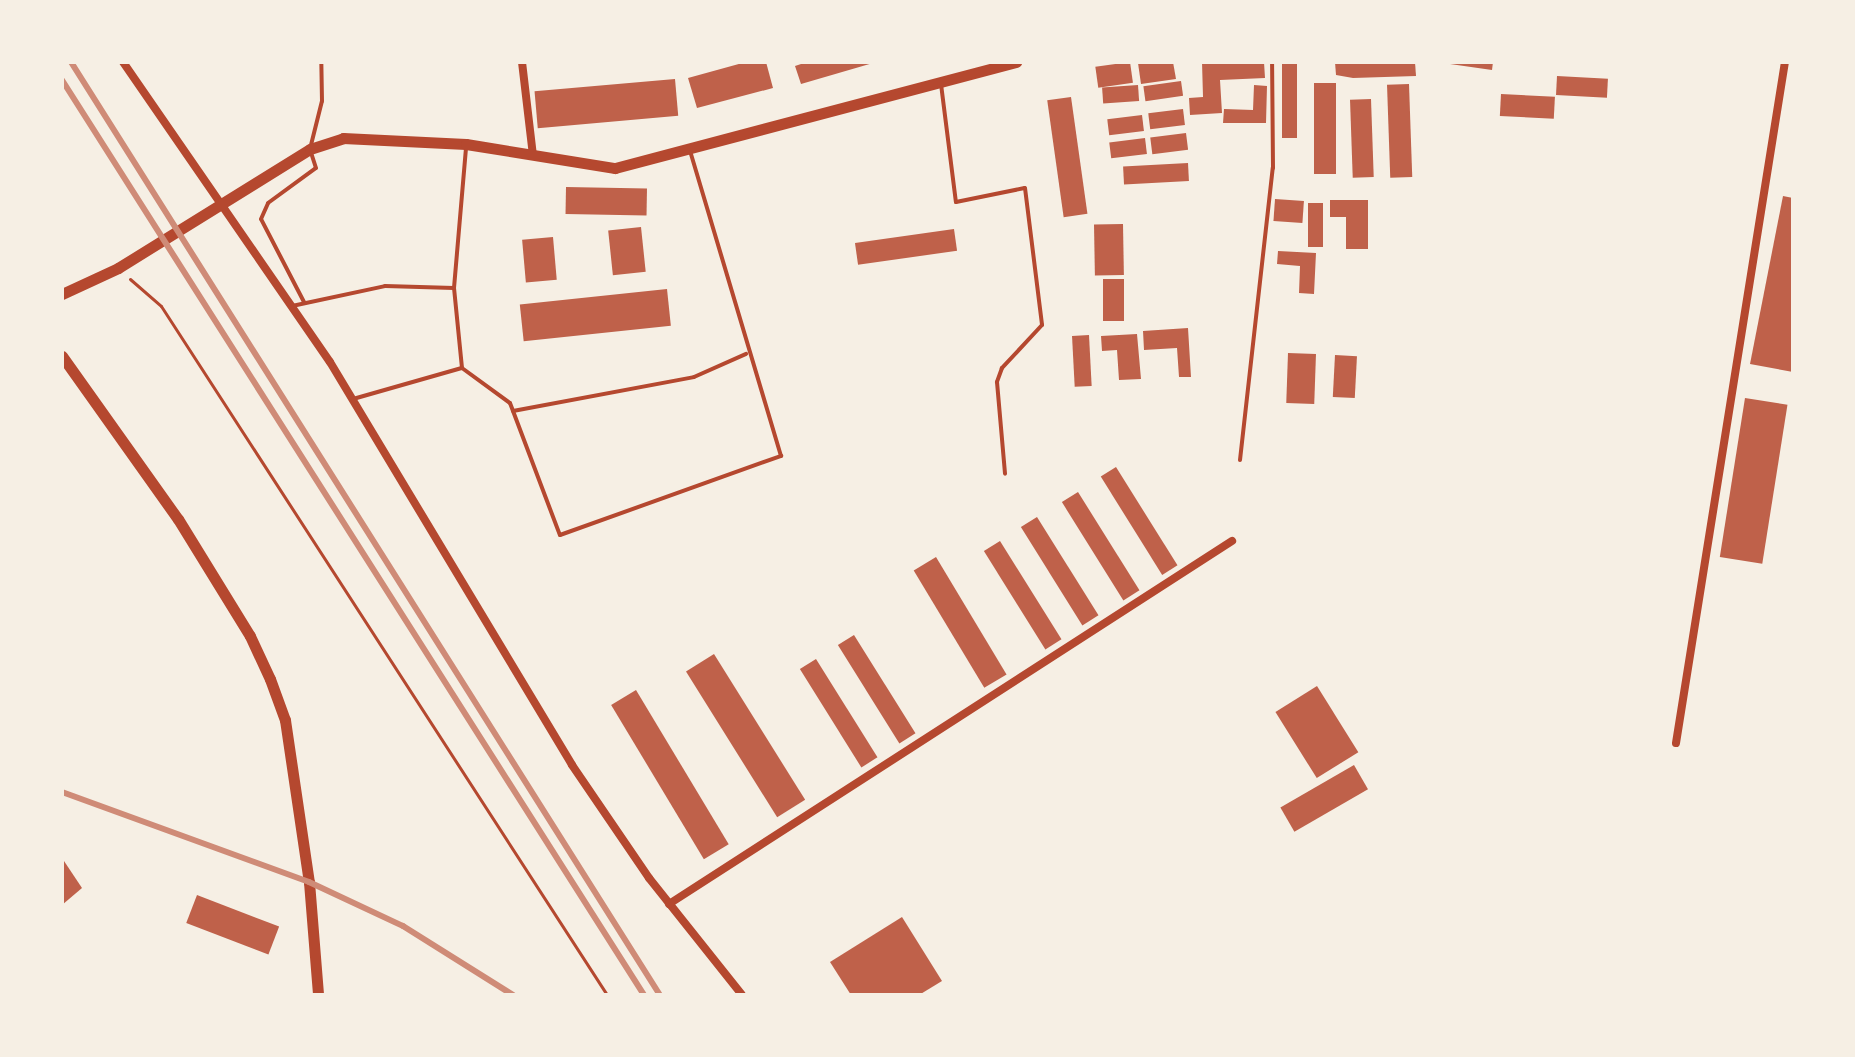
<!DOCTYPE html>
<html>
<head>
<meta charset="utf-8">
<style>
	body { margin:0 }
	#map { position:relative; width:1855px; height:1057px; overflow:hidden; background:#f6efe4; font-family:"PT Sans",sans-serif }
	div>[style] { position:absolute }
	.building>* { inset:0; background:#bf614a; transform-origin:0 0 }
	.path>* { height:3px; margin:-1.5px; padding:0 1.5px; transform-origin:1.5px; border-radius:1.5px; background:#b5482f }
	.service>* { height:4px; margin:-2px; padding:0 2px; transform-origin:2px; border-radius:2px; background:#b5482f }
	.minor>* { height:8px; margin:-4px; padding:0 4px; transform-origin:4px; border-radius:4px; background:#b5482f }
	.tertiary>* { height:11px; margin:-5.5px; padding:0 5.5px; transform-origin:5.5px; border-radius:5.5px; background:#b5482f }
	.rail>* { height:6px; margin:-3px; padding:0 3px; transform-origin:3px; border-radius:3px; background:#cf8b77 }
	span { translate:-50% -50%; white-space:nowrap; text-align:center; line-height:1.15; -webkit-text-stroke:7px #f6efe4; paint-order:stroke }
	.frame { position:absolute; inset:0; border:64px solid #f6efe4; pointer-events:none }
</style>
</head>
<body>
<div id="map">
	<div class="building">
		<div style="clip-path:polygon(746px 62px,766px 62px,773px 88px,697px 108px,688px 78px)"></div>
		<div style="clip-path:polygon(807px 62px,873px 62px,873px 63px,801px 84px,795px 66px)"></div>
		<div style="left:1130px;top:62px;width:21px;height:35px;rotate:82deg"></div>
		<div style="clip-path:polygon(1173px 62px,1176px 79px,1141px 84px,1138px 63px)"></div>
		<div style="clip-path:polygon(1202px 62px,1264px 62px,1265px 78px,1220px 80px,1222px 113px,1190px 115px,1189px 98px,1203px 97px)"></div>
		<div style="left:1282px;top:62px;width:15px;height:76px"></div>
		<div style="clip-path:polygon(1335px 62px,1415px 62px,1416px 76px,1353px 78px,1336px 75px)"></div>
		<div style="clip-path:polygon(1436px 62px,1493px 62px,1492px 70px)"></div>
		<div style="left:1557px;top:76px;width:51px;height:19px;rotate:3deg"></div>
		<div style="left:675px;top:79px;width:37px;height:141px;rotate:85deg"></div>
		<div style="left:1181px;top:81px;width:15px;height:38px;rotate:82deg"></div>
		<div style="left:1314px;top:83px;width:22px;height:91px"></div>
		<div style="left:1409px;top:84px;width:93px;height:22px;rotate:88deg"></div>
		<div style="left:1138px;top:85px;width:16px;height:36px;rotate:86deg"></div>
		<div style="clip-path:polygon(1254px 85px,1267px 86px,1266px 123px,1223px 123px,1224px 109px,1253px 110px)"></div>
		<div style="left:1501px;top:94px;width:54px;height:22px;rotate:3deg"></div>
		<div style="left:1071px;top:97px;width:118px;height:24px;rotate:82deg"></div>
		<div style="left:1371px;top:99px;width:78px;height:21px;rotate:88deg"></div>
		<div style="left:1183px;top:109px;width:16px;height:35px;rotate:83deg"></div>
		<div style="left:1142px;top:115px;width:16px;height:35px;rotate:83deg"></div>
		<div style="left:1186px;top:133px;width:17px;height:36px;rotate:83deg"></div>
		<div style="left:1145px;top:138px;width:16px;height:36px;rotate:83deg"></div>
		<div style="left:1188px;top:163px;width:18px;height:65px;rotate:87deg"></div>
		<div style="left:566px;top:187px;width:81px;height:27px;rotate:1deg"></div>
		<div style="clip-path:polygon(1783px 196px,1793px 198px,1793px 372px,1750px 364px)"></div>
		<div style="left:1275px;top:199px;width:29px;height:22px;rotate:4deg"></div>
		<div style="clip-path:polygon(1330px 200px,1368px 200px,1368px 249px,1346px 249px,1346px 217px,1330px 217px)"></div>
		<div style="left:1308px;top:203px;width:15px;height:44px"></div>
		<div style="left:1123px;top:224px;width:51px;height:29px;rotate:89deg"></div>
		<div style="left:641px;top:227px;width:45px;height:33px;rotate:84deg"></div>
		<div style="left:954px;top:229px;width:22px;height:100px;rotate:82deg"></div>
		<div style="left:553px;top:237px;width:43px;height:31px;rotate:85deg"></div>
		<div style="clip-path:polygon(1278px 251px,1316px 253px,1314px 294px,1299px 293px,1300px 266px,1277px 264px)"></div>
		<div style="left:1103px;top:279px;width:21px;height:42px"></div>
		<div style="left:667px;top:289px;width:37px;height:148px;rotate:84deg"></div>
		<div style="clip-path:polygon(1188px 328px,1191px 377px,1179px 377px,1177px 348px,1144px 350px,1143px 331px)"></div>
		<div style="clip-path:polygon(1137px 334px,1141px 379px,1119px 380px,1117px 350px,1102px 351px,1101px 336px)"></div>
		<div style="left:1089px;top:335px;width:51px;height:17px;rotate:87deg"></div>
		<div style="left:1288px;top:353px;width:28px;height:50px;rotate:2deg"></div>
		<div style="left:1335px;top:355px;width:22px;height:42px;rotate:3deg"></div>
		<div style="left:1745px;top:398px;width:43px;height:161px;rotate:9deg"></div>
		<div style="left:1116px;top:467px;width:116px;height:18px;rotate:58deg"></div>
		<div style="left:1078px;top:492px;width:116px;height:19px;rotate:58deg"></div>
		<div style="left:1037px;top:517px;width:116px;height:19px;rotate:58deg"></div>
		<div style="left:1000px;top:541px;width:116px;height:19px;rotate:58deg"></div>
		<div style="left:936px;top:557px;width:137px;height:26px;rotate:59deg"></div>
		<div style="left:854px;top:635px;width:116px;height:19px;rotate:58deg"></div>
		<div style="left:714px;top:654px;width:172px;height:33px;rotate:58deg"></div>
		<div style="left:816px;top:659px;width:116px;height:19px;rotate:58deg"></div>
		<div style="left:1317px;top:686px;width:78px;height:49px;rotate:58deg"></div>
		<div style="left:636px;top:690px;width:180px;height:29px;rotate:59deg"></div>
		<div style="left:1354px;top:765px;width:28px;height:85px;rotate:60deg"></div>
		<div style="clip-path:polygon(62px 858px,82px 888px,62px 905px)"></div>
		<div style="left:197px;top:895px;width:88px;height:30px;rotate:21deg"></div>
		<div style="clip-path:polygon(902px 917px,942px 981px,919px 995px,851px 995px,830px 962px)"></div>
	</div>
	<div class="path">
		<div style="left:130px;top:279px;width:41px;rotate:41.1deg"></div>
		<div style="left:161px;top:306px;width:821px;rotate:57.08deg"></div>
	</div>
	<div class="service">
		<div style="left:941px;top:84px;width:119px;rotate:82.8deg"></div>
		<div style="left:956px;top:202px;width:70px;rotate:-11.5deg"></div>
		<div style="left:1025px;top:188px;width:138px;rotate:82.9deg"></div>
		<div style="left:1042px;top:325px;width:59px;rotate:132.9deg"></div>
		<div style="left:1002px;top:368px;width:15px;rotate:110deg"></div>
		<div style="left:997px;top:382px;width:92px;rotate:85deg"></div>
		<div style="left:304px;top:302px;width:93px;rotate:-117.4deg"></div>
		<div style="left:261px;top:219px;width:17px;rotate:-66deg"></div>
		<div style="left:268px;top:203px;width:59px;rotate:-36.1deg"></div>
		<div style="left:316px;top:168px;width:20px;rotate:-108deg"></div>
		<div style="left:310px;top:149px;width:49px;rotate:-76deg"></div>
		<div style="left:322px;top:101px;width:39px;rotate:-91deg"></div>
		<div style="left:292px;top:306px;width:95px;rotate:-12.1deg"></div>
		<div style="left:385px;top:286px;width:69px;rotate:1.7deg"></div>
		<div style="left:462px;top:368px;width:80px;rotate:-95.7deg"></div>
		<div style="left:454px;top:288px;width:141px;rotate:-85.1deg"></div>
		<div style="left:353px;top:399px;width:113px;rotate:-15.9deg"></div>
		<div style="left:462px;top:368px;width:59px;rotate:36.1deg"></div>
		<div style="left:510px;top:403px;width:141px;rotate:69.3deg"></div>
		<div style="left:560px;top:535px;width:235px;rotate:-19.7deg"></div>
		<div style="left:781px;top:456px;width:318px;rotate:-106.6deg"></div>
		<div style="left:513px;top:411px;width:184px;rotate:-10.6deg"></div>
		<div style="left:694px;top:377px;width:57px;rotate:-23.9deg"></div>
		<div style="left:1240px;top:460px;width:294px;rotate:-83.6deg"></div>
		<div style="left:1273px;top:168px;width:106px;rotate:-90.5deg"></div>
	</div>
	<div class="minor">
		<div style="left:123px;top:62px;width:364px;rotate:55.4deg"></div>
		<div style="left:330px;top:362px;width:470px;rotate:59deg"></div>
		<div style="left:572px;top:765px;width:137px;rotate:55.7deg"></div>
		<div style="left:649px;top:878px;width:149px;rotate:51.5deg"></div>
		<div style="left:522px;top:62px;width:94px;rotate:83.3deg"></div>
		<div style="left:1676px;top:743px;width:690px;rotate:-80.91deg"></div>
		<div style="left:669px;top:904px;width:670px;rotate:-32.81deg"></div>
	</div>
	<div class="tertiary">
		<div style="left:62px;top:294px;width:62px;rotate:-24.9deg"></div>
		<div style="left:118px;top:268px;width:226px;rotate:-31.8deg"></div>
		<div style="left:310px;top:149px;width:35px;rotate:-18deg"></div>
		<div style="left:343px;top:138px;width:123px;rotate:2.8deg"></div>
		<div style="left:466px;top:144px;width:151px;rotate:9.2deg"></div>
		<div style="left:615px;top:168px;width:415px;rotate:-14.8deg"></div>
		<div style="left:62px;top:356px;width:200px;rotate:54.6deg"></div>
		<div style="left:178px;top:519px;width:137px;rotate:58.4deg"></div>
		<div style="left:250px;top:636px;width:47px;rotate:65.1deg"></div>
		<div style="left:270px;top:679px;width:44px;rotate:69.9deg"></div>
		<div style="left:285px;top:720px;width:164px;rotate:81.6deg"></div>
		<div style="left:309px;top:882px;width:113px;rotate:85.4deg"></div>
	</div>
	<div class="rail">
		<div style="left:71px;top:62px;width:1103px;rotate:57.74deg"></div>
		<div style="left:62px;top:80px;width:1084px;rotate:57.54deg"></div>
		<div style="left:62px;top:792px;width:263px;rotate:20deg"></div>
		<div style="left:309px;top:882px;width:104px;rotate:25.1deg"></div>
		<div style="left:403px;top:926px;width:130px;rotate:32.1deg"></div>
	</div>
	<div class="frame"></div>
</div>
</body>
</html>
